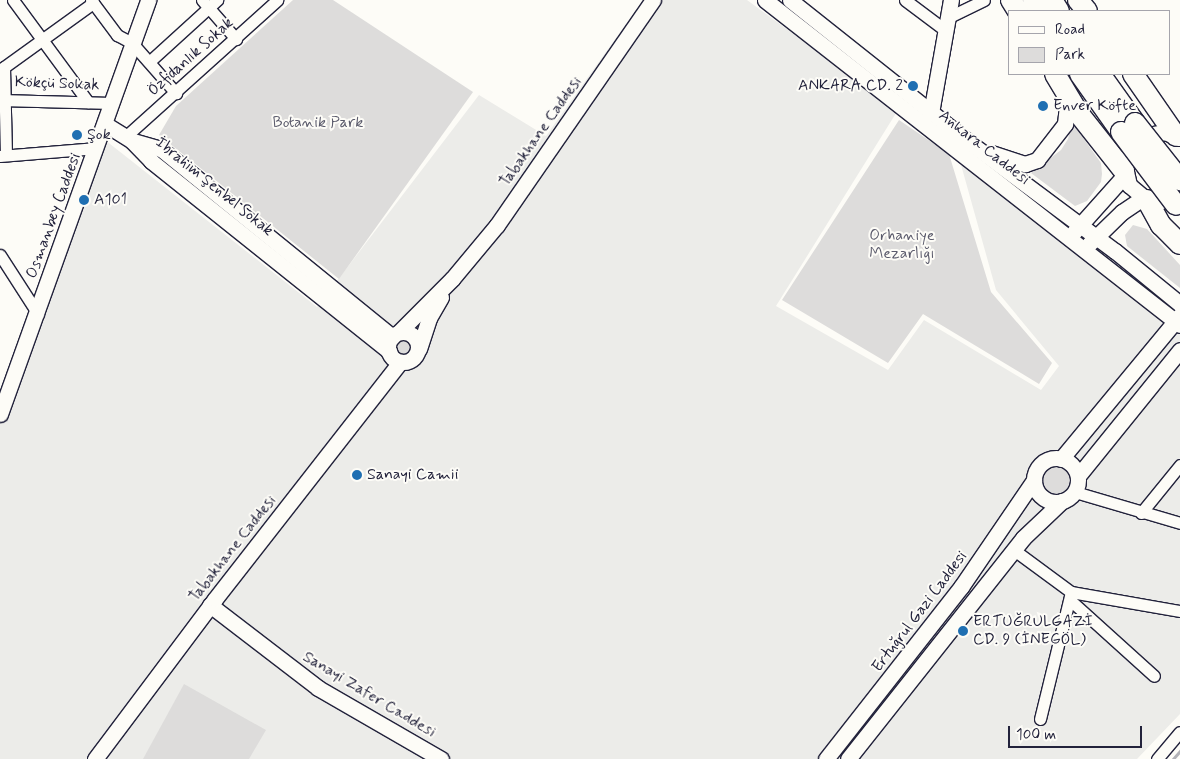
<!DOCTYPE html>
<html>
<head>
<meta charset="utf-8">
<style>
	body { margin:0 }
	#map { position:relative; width:1180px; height:759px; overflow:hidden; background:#fdfcf7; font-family:Mynerve,sans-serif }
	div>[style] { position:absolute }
	.built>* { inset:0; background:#ecece9 }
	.green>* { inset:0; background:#dddcdb }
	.round { border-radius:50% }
	.stream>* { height:2.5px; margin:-1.25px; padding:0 1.25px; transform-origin:1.25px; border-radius:1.25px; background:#b2b2b7 }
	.roads { filter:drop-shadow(1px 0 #22223b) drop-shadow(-1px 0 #22223b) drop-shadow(0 1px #22223b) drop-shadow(0 -1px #22223b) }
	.street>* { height:11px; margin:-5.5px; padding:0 5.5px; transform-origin:5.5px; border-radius:5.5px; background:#fdfcf7 }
	.secondary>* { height:15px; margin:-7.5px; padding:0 7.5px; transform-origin:7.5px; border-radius:7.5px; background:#fdfcf7 }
	.secondary>.ring { margin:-7.5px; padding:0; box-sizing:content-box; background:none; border:15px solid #fdfcf7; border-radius:50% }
	.highway>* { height:20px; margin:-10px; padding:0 10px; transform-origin:10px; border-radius:10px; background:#fdfcf7 }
	.bridges { filter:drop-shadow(1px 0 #22223b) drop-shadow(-1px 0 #22223b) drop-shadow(0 1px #22223b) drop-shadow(0 -1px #22223b) }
	.highway-bridge>* { height:20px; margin:-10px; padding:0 10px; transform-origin:10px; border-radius:10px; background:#fdfcf7 }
	.dots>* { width:14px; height:14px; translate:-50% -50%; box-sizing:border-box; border:2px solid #fdfcf7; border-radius:50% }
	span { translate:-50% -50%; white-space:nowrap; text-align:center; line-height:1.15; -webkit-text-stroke:4px #fdfcf7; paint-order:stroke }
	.street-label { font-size:16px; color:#22223b }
	.poi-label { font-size:16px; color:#22223b }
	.right { translate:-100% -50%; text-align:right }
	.left { translate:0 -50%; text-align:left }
	.park-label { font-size:16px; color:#5a5a6b }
	.legend { position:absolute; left:1008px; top:10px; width:162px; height:65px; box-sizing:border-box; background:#fdfcf7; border:1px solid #a5a5ac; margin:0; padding:6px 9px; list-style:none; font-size:15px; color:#22223b }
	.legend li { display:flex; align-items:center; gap:10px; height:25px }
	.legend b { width:25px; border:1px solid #a5a5ac }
	.scale { position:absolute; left:1008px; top:726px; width:134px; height:22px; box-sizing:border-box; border:2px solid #22223b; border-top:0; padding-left:6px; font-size:15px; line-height:18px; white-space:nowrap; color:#22223b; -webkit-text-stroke:4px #fdfcf7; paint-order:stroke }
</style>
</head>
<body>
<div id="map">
	<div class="built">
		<div style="clip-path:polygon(643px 0,747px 0,898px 110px,776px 306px,888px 370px,924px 320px,1041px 390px,1059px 366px,996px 290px,958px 154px,1180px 333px,1180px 714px,1137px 759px,0 759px,0 413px,105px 140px,317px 307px,479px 95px,546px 136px)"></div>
	</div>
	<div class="green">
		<div style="clip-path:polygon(293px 0,333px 0,473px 92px,339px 279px,159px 135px,176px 106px)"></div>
		<div style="clip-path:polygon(899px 120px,949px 154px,991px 292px,1052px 363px,1039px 384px,923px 314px,888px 363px,782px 300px)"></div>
		<div style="clip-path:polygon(1072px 122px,1101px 163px,1102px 174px,1101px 182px,1087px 201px,1075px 206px,1031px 173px,1061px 150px,1068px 139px)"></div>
		<div style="clip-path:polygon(1133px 225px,1147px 229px,1180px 265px,1180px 288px,1127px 246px,1125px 235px)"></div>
		<div class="round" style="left:396px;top:339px;width:16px;height:16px"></div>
		<div class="round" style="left:1043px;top:466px;width:28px;height:28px"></div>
		<div style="clip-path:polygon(184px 684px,266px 730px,249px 759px,143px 759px)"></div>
	</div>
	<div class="stream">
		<div style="left:1173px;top:759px;width:11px;rotate:-49deg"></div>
	</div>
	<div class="roads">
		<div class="street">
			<div style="left:13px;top:0;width:127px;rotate:53.7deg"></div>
			<div style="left:91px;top:0;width:44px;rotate:53.4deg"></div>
			<div style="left:117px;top:35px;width:17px;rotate:28deg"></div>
			<div style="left:132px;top:43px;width:67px;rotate:48.7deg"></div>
			<div style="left:202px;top:0;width:52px;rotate:48.9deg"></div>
			<div style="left:905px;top:0;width:50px;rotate:36.9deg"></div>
			<div style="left:947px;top:18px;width:41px;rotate:-25.9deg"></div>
			<div style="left:150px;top:61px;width:91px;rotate:-42.3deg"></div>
			<div style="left:4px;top:67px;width:88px;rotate:88.7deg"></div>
			<div style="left:0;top:70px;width:115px;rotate:-35.8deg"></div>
			<div style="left:0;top:100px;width:112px;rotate:1.5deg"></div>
			<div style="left:125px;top:137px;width:205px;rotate:-42deg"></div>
			<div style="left:0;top:156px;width:97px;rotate:-4.7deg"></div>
			<div style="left:0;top:255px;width:70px;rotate:57.2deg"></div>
			<div style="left:1075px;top:492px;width:109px;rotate:16.4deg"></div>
			<div style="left:1141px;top:513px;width:62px;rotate:-50.9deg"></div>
			<div style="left:1014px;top:550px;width:71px;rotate:36.4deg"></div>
			<div style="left:1071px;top:592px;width:111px;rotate:9.9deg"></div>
			<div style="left:1070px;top:600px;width:113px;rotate:42.1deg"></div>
			<div style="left:1040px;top:719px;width:131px;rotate:-76.3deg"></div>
			<div style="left:1157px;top:759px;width:35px;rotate:-50deg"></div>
		</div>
		<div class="secondary">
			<div style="left:765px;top:0;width:527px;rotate:38.07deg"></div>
			<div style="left:790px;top:0;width:230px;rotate:38.5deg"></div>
			<div style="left:970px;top:143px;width:181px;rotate:36.7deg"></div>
			<div style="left:1115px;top:251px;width:84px;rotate:39.2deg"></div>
			<div style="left:931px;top:113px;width:115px;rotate:-80deg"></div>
			<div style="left:105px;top:124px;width:32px;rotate:32deg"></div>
			<div style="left:132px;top:141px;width:28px;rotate:46deg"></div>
			<div style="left:151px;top:161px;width:305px;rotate:38.6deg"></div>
			<div style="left:1179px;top:138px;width:15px;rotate:-157deg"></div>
			<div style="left:1165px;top:132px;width:23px;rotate:170deg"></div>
			<div style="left:1142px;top:136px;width:11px;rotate:142deg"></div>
			<div style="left:1133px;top:143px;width:22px;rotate:114deg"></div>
			<div style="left:1124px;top:163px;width:23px;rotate:77deg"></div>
			<div style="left:1129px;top:185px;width:23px;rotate:40deg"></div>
			<div style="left:1147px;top:200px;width:11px;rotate:10deg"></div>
			<div style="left:1158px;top:202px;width:23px;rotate:-18deg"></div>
			<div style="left:133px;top:141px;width:29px;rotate:16deg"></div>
			<div style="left:161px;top:149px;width:298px;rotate:39.1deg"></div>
			<div style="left:991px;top:153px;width:36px;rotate:18deg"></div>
			<div style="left:1025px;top:164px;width:13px;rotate:-18deg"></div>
			<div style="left:1037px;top:160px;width:46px;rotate:-52.1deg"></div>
			<div style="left:1065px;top:124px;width:20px;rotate:-84deg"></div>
			<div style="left:1067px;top:104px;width:10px;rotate:-107deg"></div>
			<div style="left:1074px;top:232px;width:76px;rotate:-48.2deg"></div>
			<div style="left:1089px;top:244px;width:46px;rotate:-44.1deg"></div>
			<div style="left:1122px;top:212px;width:25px;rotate:-34deg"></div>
			<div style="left:400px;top:331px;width:74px;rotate:-45deg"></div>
			<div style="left:452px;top:279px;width:70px;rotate:-50.2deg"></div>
			<div style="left:497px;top:225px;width:274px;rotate:-55.3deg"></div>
			<div class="ring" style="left:388px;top:332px;width:15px;height:15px"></div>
			<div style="left:419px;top:349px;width:33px;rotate:-72deg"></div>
			<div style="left:429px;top:318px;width:24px;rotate:-60deg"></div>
			<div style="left:0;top:414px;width:440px;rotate:-70.3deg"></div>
			<div class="ring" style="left:1034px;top:458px;width:29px;height:29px"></div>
			<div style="left:1061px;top:459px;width:187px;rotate:-50.4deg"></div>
			<div style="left:1078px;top:476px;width:162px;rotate:-51deg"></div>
			<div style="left:210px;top:605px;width:136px;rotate:37.5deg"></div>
			<div style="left:318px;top:688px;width:142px;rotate:30deg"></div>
			<div style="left:95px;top:759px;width:200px;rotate:-53.1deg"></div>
			<div style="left:215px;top:599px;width:301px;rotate:-52deg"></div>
			<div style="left:826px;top:759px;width:219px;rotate:-51.9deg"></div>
			<div style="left:961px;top:587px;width:130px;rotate:-55.7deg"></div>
			<div style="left:848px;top:759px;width:282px;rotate:-51.6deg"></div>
			<div style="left:1023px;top:538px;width:54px;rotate:-43.5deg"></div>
		</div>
		<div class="highway">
			<div style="left:1011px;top:0;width:13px;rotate:58deg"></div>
			<div style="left:1033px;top:0;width:13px;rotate:61deg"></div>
			<div style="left:1052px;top:0;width:13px;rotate:58deg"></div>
			<div style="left:1078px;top:0;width:14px;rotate:51deg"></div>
			<div style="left:1055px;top:74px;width:47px;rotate:59deg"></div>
			<div style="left:1079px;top:114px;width:73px;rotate:51.7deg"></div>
			<div style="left:1080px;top:74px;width:71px;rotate:54.7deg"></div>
			<div style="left:1100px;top:74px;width:60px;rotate:54.5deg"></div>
			<div style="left:1133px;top:74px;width:75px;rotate:55.3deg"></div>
			<div style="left:1147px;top:200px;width:29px;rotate:61deg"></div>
			<div style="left:1161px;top:225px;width:27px;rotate:45deg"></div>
		</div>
	</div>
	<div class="bridges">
		<div class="highway-bridge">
			<div style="left:1135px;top:123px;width:73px;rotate:51.7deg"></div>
			<div style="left:1121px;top:132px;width:91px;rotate:53deg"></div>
		</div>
	</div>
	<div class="dots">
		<div style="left:913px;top:86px;background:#1f6fb2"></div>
		<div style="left:1043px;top:106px;background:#1f6fb2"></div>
		<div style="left:77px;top:135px;background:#1f6fb2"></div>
		<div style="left:84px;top:200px;background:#1f6fb2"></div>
		<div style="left:357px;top:475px;background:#1f6fb2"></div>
		<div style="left:963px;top:631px;background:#1f6fb2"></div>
	</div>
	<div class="street-label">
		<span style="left:191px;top:57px;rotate:-42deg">Özfidanlık Sokak</span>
		<span style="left:57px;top:84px;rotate:2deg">Kökçü Sokak</span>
		<span style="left:541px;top:132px;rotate:-55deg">Tabakhane Caddesi</span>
		<span style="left:984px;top:148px;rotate:38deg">Ankara Caddesi</span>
		<span style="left:214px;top:187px;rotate:39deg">İbrahim Şenbel Sokak</span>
		<span style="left:54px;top:216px;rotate:-70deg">Osmanbey Caddesi</span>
		<span style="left:233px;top:549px;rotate:-52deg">Tabakhane Caddesi</span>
		<span style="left:920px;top:612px;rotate:-53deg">Ertuğrul Gazi Caddesi</span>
		<span style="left:369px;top:695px;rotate:31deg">Sanayi Zafer Caddesi</span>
	</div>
	<div class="poi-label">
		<span class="right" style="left:903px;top:86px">ANKARA CD. 2</span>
		<span class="left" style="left:1053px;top:106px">Enver Köfte</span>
		<span class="left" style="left:87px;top:135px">Şok</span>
		<span class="left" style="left:94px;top:200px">A101</span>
		<span class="left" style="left:367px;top:475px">Sanayi Camii</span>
		<span class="left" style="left:973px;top:631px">ERTUĞRULGAZİ<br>CD. 9 (İNEGÖL)</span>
	</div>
	<div class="park-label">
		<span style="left:318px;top:123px">Botanik Park</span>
		<span style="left:902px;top:245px">Orhaniye<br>Mezarlığı</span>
	</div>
	<ul class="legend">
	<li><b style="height:6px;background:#fdfcf7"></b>Road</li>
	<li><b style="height:14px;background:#dddcdb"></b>Park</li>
	</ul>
	<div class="scale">100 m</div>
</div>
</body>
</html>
